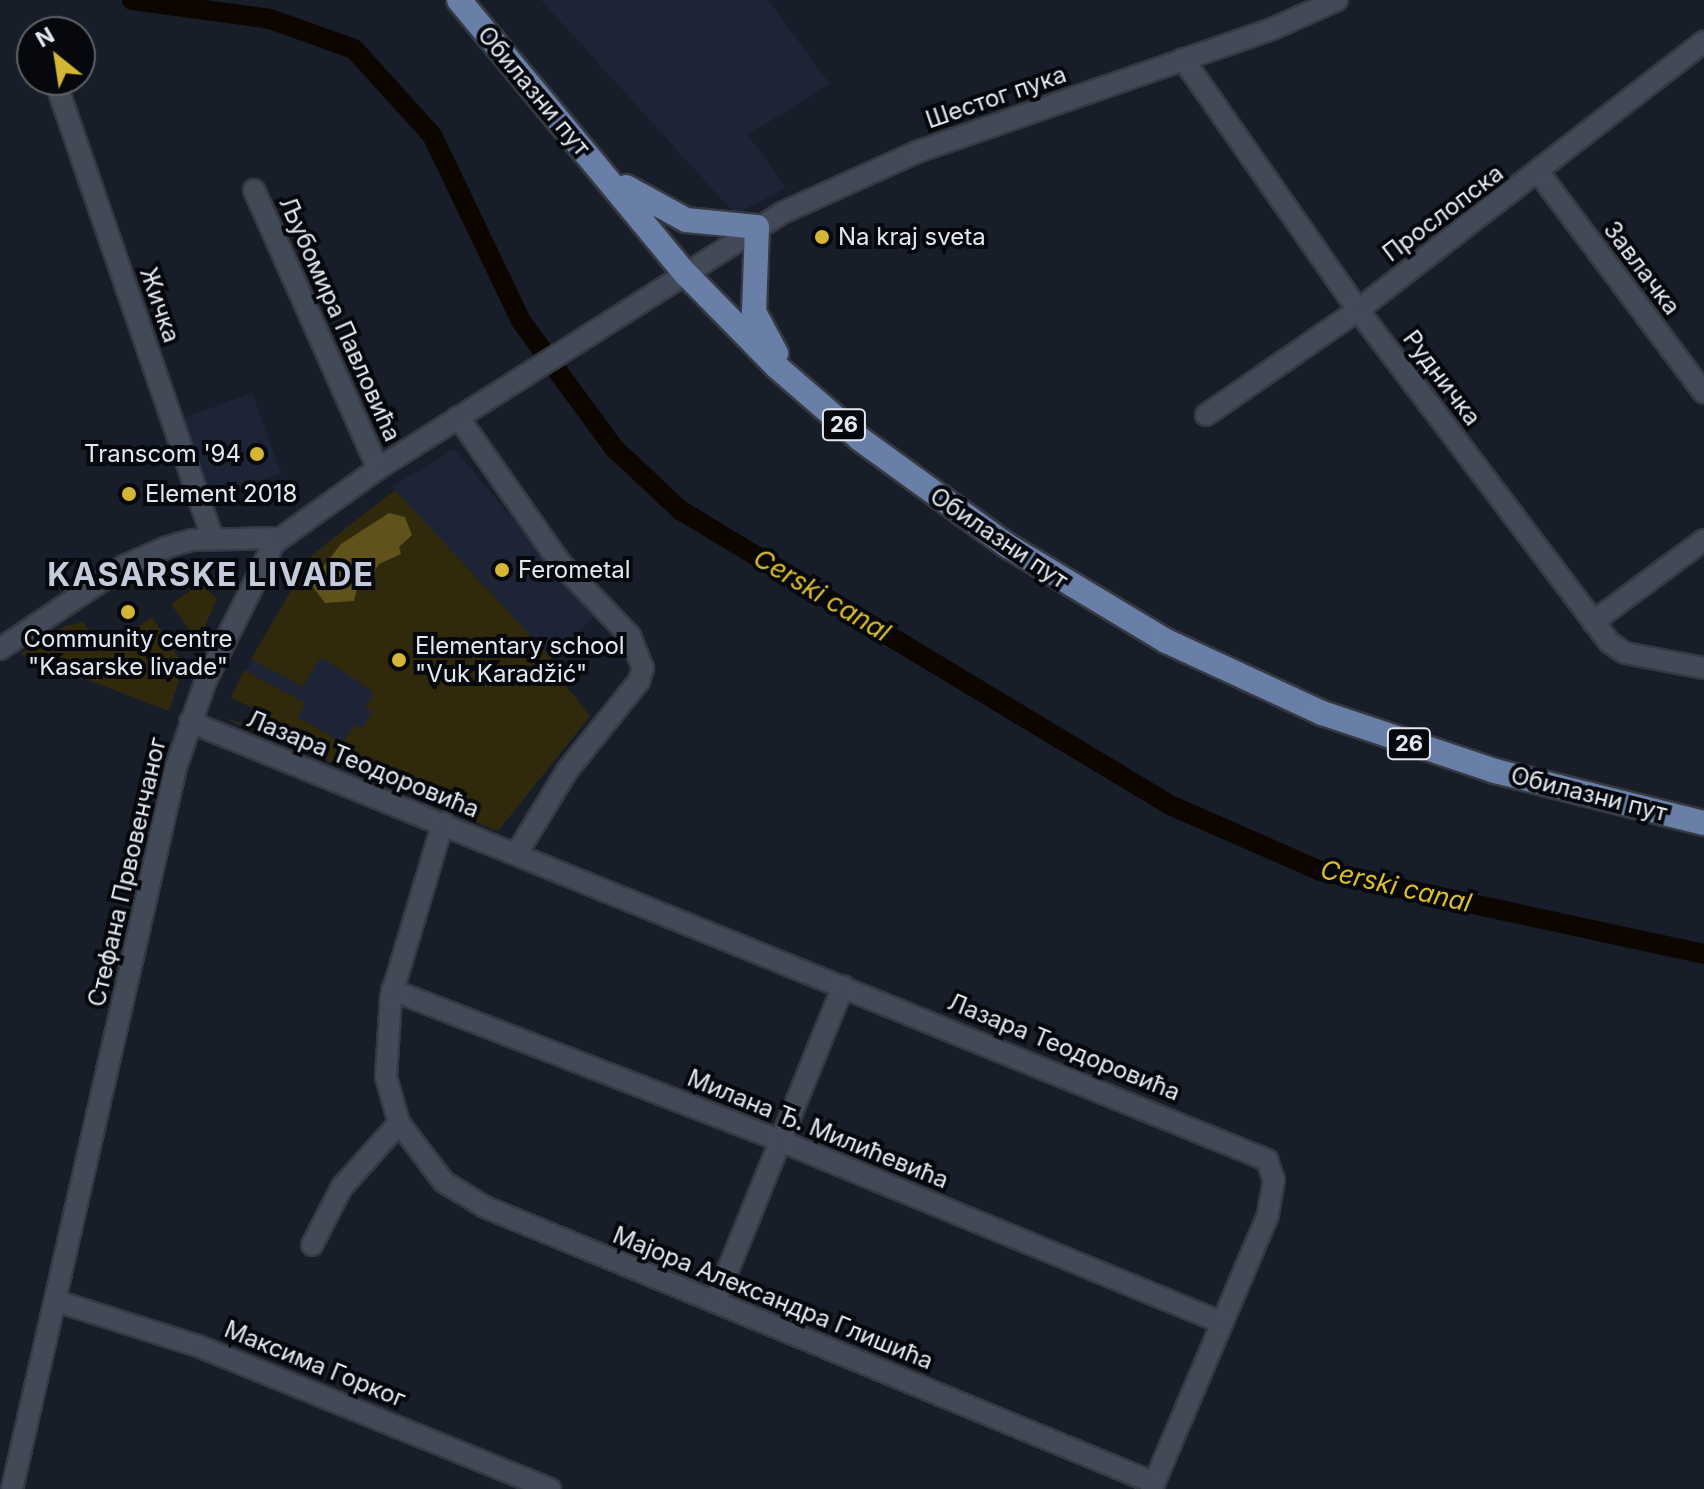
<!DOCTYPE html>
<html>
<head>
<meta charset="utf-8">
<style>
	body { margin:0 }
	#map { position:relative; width:1704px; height:1489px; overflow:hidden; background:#181e29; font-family:Inter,sans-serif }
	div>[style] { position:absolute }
	.built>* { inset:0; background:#1c2435; transform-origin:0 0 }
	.green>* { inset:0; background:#30290b }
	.forest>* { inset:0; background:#5f521b }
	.canal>* { height:20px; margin:-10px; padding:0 10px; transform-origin:10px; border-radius:10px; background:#0d0600 }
	.roads { filter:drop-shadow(2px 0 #353942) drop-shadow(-2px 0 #353942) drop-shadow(0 2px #353942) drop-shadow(0 -2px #353942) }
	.minor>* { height:20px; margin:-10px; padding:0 10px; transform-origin:10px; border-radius:10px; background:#434a57 }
	.major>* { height:24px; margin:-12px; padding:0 12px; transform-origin:12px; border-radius:12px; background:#697fa7 }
	.dots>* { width:22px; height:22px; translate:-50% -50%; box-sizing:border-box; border:4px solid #06080d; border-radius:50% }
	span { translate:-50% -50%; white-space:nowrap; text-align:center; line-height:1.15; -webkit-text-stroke:8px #06080d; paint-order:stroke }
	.shield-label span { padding:2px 6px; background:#06080d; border:2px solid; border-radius:6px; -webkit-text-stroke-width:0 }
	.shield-label { font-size:22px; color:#e3e7ef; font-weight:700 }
	.street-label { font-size:24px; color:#e3e7ef }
	.poi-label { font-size:24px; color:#e3e7ef }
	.left { translate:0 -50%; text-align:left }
	.right { translate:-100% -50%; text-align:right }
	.water-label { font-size:26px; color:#dfbf2e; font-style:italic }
	.district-label { font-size:32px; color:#c4ccdc; font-weight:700; letter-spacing:2px }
	.north { position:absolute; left:16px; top:16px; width:80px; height:80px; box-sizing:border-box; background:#06080d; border:2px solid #5e6167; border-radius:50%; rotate:330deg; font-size:22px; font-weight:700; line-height:32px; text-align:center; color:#e3e7ef }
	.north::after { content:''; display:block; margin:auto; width:28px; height:36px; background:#d3b635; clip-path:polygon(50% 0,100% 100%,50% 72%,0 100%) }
</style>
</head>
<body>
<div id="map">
	<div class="built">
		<div style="clip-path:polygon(541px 0,768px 0,830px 84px,748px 135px,786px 188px,735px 214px)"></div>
		<div style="left:252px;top:393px;width:85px;height:74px;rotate:70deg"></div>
		<div style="clip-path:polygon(454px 449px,595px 615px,547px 662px,590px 716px,498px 831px,223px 718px,246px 724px,253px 708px,231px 698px,312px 555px,395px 490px,393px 486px)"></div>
	</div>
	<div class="green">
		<div style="clip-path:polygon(395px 490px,551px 658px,547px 662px,590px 716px,498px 831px,223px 718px,246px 724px,253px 708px,231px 698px,244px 670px,305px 703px,298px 717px,343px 743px,355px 725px,362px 728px,372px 712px,365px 708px,374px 692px,333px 665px,320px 658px,303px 687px,251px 659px,312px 555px)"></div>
		<div style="clip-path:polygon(201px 583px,217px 599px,198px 642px,171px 604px)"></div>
		<div style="clip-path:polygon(152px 617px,184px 665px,169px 711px,20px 654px,65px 626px,83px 622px,103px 651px)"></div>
	</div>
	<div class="forest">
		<div style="clip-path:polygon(389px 513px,405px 517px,412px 535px,399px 547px,401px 554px,379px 564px,369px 581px,358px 585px,354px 601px,325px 603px,313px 587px,323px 567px,341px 544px)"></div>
	</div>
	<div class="canal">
		<div style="left:132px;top:0;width:139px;rotate:7.8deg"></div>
		<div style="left:270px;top:19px;width:89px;rotate:19.7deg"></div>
		<div style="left:354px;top:49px;width:116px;rotate:47.8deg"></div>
		<div style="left:432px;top:135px;width:206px;rotate:64.4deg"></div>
		<div style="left:521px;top:321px;width:157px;rotate:53.8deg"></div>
		<div style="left:614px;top:448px;width:91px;rotate:43.2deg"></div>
		<div style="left:680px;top:510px;width:572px;rotate:31.05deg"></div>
		<div style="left:1170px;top:805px;width:164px;rotate:23.7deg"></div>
		<div style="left:1320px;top:871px;width:393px;rotate:12.2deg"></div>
	</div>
	<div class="roads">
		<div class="minor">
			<div style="left:1183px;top:59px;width:306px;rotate:55.1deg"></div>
			<div style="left:1358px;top:310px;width:416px;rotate:52.9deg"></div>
			<div style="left:1609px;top:642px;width:19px;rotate:35deg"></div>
			<div style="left:1625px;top:653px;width:80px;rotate:10.8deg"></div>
			<div style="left:58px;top:89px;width:476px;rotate:71deg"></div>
			<div style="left:1539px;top:173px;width:275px;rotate:53.1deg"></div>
			<div style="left:254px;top:190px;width:305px;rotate:66deg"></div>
			<div style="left:1206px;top:415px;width:185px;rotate:-34.6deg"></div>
			<div style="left:1358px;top:310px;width:438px;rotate:-37.8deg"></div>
			<div style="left:458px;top:417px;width:179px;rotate:55deg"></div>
			<div style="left:561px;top:564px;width:100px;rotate:46.2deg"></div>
			<div style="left:630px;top:636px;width:35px;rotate:68deg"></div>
			<div style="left:643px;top:668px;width:14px;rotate:107deg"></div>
			<div style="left:639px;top:681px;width:115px;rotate:128.7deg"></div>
			<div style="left:567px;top:771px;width:96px;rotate:121.4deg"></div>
			<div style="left:1593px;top:622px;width:138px;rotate:-36.5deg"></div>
			<div style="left:0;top:649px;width:149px;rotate:-33.8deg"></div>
			<div style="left:124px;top:566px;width:47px;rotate:-23.8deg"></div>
			<div style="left:167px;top:547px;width:26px;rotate:-16deg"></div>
			<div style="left:192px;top:540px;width:88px;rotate:-1.3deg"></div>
			<div style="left:190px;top:722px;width:1163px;rotate:22.13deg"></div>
			<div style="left:1267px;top:1160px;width:21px;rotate:71deg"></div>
			<div style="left:1274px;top:1180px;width:36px;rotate:100deg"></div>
			<div style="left:1268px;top:1215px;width:291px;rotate:113deg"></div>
			<div style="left:392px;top:990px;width:417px;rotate:21.2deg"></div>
			<div style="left:781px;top:1141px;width:477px;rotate:22.4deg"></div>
			<div style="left:399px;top:1123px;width:74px;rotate:52.7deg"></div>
			<div style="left:444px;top:1182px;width:48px;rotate:31.4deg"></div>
			<div style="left:485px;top:1207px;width:724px;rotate:22.42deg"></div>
			<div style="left:312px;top:1245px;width:65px;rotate:-62.7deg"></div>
			<div style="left:342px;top:1187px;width:86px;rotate:-48.3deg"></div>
			<div style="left:399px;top:1123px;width:48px;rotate:-105.8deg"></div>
			<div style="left:386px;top:1077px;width:80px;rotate:-86.4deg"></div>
			<div style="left:391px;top:997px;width:182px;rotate:-73.4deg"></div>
			<div style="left:56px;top:1301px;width:149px;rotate:17.6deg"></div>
			<div style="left:198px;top:1346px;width:380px;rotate:22.1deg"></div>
			<div style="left:715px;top:1302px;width:341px;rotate:-67.9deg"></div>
			<div style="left:12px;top:1489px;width:740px;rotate:-77.2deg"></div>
			<div style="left:176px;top:767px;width:92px;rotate:-71deg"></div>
			<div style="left:206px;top:680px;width:153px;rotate:-63.6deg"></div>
			<div style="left:274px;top:543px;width:133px;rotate:-35.5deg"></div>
			<div style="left:382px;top:466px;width:473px;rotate:-32.3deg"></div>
			<div style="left:782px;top:213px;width:148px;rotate:-24.3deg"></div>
			<div style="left:917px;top:152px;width:376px;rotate:-19.1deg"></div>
			<div style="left:1272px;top:29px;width:71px;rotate:-24deg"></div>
		</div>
		<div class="major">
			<div style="left:459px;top:0;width:356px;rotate:50.4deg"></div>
			<div style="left:686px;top:274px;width:130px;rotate:45.6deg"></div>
			<div style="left:777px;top:367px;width:110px;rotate:40.9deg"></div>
			<div style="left:860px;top:439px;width:183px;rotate:35.9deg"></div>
			<div style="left:1008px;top:546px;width:184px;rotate:31deg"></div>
			<div style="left:1166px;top:641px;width:172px;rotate:24.8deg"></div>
			<div style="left:1322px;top:713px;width:182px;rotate:18.5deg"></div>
			<div style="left:1495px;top:771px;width:215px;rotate:14deg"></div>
			<div style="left:626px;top:187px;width:68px;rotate:28.8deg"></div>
			<div style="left:686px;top:220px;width:71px;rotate:5.6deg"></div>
			<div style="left:757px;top:227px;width:85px;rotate:92deg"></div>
			<div style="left:754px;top:312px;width:47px;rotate:61.8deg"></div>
		</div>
	</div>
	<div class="dots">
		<div style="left:822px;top:237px;background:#d3b635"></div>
		<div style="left:257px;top:454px;background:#d3b635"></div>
		<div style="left:129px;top:494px;background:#d3b635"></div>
		<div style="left:502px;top:570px;background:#d3b635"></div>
		<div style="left:128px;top:612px;background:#d3b635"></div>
		<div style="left:399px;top:660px;background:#d3b635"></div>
	</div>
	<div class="shield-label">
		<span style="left:844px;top:425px">26</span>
		<span style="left:1409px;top:744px">26</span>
	</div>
	<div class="street-label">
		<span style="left:534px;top:91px;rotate:50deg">Обилазни пут</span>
		<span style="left:996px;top:97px;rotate:-19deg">Шестог пука</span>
		<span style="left:1443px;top:213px;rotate:-37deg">Прослопска</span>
		<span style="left:1642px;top:268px;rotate:53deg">Завлачка</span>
		<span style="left:160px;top:305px;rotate:71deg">Жичка</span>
		<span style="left:340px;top:319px;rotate:66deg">Љубомира Павловића</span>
		<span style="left:1442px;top:378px;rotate:53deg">Рудничка</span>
		<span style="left:999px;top:538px;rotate:34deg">Обилазни пут</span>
		<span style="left:363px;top:764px;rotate:22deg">Лазара Теодоровића</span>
		<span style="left:1589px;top:794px;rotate:14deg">Обилазни пут</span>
		<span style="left:127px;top:872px;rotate:-77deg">Стефана Првовенчаног</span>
		<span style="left:1064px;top:1047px;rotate:22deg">Лазара Теодоровића</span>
		<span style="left:818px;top:1129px;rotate:22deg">Милана Ђ. Милићевића</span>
		<span style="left:773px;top:1298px;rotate:22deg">Мајора Александра Глишића</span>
		<span style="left:315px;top:1364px;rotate:22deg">Максима Горког</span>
	</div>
	<div class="poi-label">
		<span class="left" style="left:838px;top:237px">Na kraj sveta</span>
		<span class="right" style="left:241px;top:454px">Transcom '94</span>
		<span class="left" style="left:145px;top:494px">Element 2018</span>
		<span class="left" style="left:518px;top:570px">Ferometal</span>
		<span style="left:128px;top:653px">Community centre<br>"Kasarske livade"</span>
		<span class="left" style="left:415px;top:660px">Elementary school<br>"Vuk Karadžić"</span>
	</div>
	<div class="water-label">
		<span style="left:822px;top:595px;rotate:31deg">Cerski canal</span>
		<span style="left:1396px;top:886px;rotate:13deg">Cerski canal</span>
	</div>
	<div class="district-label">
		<span style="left:211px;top:575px">KASARSKE LIVADE</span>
	</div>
	<div class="north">N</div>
</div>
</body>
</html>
